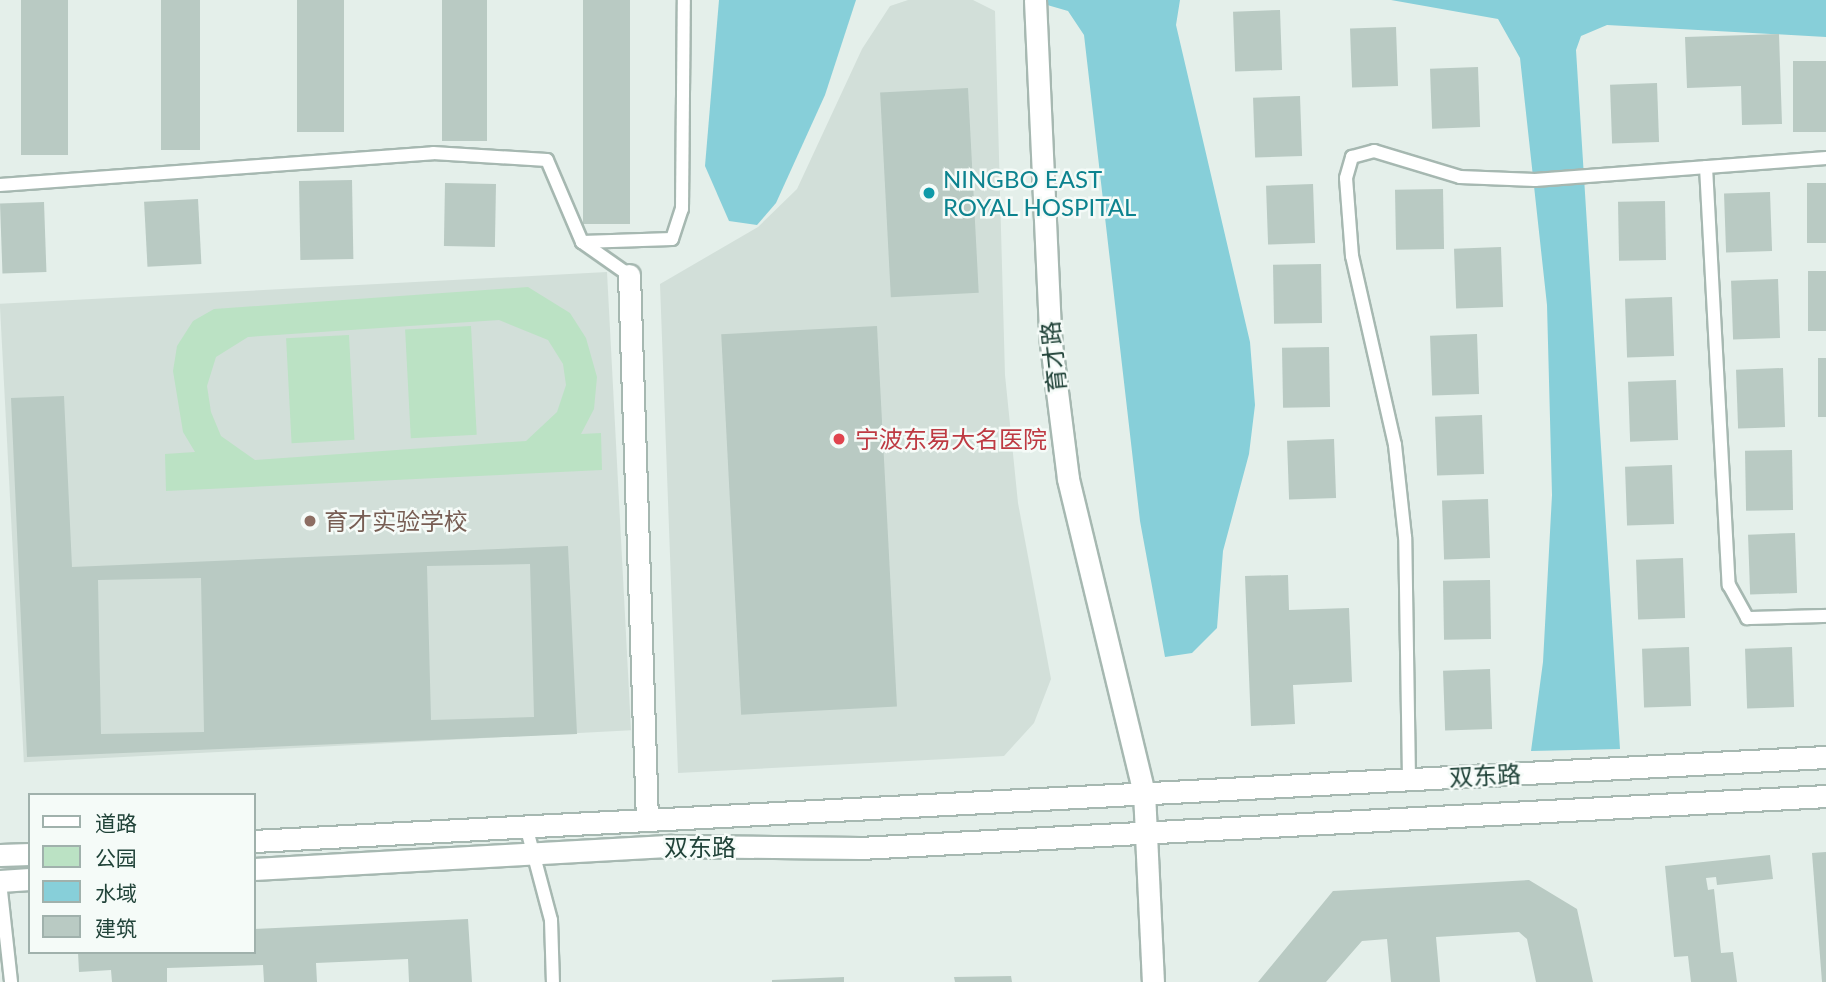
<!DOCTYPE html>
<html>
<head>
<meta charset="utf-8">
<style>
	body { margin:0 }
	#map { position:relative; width:1826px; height:982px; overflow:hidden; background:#e4efea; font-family:Lato,"Noto Sans SC",sans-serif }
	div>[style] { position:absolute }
	.built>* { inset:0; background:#d2dfd9; transform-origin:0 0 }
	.green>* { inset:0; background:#bbe2c4; transform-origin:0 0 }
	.water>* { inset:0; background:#87cfd9 }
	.building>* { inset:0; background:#b9cac3; transform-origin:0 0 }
	.roads { filter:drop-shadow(2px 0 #a6b8b1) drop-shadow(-2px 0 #a6b8b1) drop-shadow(0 2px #a6b8b1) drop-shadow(0 -2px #a6b8b1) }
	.lane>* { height:12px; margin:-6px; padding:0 6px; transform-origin:6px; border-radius:6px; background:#fff }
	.street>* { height:21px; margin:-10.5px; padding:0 10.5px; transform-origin:10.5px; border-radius:10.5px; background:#fff }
	.secondary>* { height:21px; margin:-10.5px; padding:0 10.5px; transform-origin:10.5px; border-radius:10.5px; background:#fff }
	.dots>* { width:19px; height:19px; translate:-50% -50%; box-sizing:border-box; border:4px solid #f5fbf8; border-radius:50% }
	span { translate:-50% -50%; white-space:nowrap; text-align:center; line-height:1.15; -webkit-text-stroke:5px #f5fbf8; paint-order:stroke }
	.culture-label { font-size:24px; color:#0d838f }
	.left { translate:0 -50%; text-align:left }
	.street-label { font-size:24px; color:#214339 }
	.health-label { font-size:24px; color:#be3a42 }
	.education-label { font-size:24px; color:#785e54 }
	.legend { position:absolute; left:28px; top:793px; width:228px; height:161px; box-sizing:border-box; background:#f5fbf8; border:2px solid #a0b1ac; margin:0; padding:9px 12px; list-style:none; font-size:21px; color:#214339 }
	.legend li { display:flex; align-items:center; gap:14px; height:35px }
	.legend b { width:35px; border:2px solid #a0b1ac }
</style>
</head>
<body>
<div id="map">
	<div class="built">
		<div style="clip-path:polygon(908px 0,973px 0,995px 11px,1005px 375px,1018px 503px,1051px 679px,1034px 723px,1004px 756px,678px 773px,660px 284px,758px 227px,797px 189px,862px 49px,890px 6px)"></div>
		<div style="left:607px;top:272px;width:459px;height:608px;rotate:87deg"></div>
	</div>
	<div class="green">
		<div style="clip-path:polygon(evenodd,528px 287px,570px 313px,586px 338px,597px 377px,594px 409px,581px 434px,601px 433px,602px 470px,166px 491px,165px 454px,195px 452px,183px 432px,173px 371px,177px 346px,193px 321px,214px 309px,528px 287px,499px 320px,548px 340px,563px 364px,566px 385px,557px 412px,526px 441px,255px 460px,221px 436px,211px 412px,207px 386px,216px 357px,248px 337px,499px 320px)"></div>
		<div style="left:471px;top:326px;width:109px;height:66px;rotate:87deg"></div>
		<div style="left:349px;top:335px;width:105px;height:63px;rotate:87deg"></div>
	</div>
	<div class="water">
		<div style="clip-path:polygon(719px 0,856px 0,825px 95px,776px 203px,757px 225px,729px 221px,705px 166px)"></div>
		<div style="clip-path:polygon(1030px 0,1180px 0,1176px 25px,1250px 342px,1255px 405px,1249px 454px,1223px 551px,1217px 628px,1192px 653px,1165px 657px,1140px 521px,1084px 35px,1068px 11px)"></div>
		<div style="clip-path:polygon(1391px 0,1826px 0,1826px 37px,1607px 25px,1581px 36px,1576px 50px,1620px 749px,1531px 751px,1543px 662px,1552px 495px,1547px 305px,1520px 58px,1498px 19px)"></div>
	</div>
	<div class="building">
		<div style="left:21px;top:0;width:47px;height:155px"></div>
		<div style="left:161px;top:0;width:39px;height:150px"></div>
		<div style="left:297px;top:0;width:47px;height:132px"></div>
		<div style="left:442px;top:0;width:45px;height:141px"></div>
		<div style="left:583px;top:0;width:47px;height:224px"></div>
		<div style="left:1280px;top:10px;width:60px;height:47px;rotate:88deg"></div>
		<div style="left:1396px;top:27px;width:59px;height:46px;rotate:88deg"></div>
		<div style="clip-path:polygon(1779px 34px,1782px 124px,1742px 125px,1741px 86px,1687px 88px,1685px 37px)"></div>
		<div style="left:1793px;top:61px;width:33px;height:71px"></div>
		<div style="left:1478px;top:67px;width:60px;height:48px;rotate:88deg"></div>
		<div style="left:1657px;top:83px;width:59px;height:47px;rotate:88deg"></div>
		<div style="left:968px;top:88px;width:205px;height:88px;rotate:87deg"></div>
		<div style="left:1300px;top:96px;width:60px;height:47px;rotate:88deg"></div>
		<div style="left:352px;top:180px;width:79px;height:53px;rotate:89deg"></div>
		<div style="left:445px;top:183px;width:51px;height:63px;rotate:1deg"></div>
		<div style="left:1826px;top:183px;width:60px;height:19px;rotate:90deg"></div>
		<div style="left:1313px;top:184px;width:59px;height:47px;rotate:88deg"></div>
		<div style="left:1443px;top:189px;width:60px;height:48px;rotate:89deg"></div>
		<div style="left:1770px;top:192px;width:59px;height:46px;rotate:88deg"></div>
		<div style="left:198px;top:199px;width:65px;height:54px;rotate:87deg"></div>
		<div style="left:1665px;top:201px;width:59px;height:47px;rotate:89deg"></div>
		<div style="left:44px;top:202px;width:70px;height:44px;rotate:88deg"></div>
		<div style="left:1501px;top:247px;width:60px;height:47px;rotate:88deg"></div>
		<div style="left:1321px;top:264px;width:59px;height:48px;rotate:89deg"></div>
		<div style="left:1826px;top:271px;width:60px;height:18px;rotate:90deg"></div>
		<div style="left:1778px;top:279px;width:59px;height:47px;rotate:88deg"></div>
		<div style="left:1672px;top:297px;width:59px;height:47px;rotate:88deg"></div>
		<div style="left:877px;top:326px;width:381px;height:156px;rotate:87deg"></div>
		<div style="left:1477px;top:334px;width:60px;height:47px;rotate:88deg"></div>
		<div style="left:1329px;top:347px;width:60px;height:47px;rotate:89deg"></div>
		<div style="left:1818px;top:358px;width:8px;height:59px"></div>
		<div style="left:1783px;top:368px;width:59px;height:47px;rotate:88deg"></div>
		<div style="left:1676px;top:380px;width:60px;height:48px;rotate:88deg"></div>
		<div style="clip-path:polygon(evenodd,64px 396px,72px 567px,568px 546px,577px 734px,27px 757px,11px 398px,64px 396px,530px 564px,534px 717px,431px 720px,427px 566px,530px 564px,64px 396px,201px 578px,204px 732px,101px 734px,98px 580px,201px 578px)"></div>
		<div style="left:1482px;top:415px;width:59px;height:47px;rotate:88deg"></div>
		<div style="left:1334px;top:439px;width:59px;height:47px;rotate:88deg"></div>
		<div style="left:1792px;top:450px;width:60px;height:47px;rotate:89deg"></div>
		<div style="left:1672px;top:465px;width:59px;height:47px;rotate:88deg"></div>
		<div style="left:1488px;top:499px;width:59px;height:46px;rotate:88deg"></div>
		<div style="left:1795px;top:533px;width:60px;height:47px;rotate:88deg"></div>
		<div style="left:1683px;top:558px;width:60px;height:47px;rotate:88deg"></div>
		<div style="clip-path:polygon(1288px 575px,1289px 610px,1349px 608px,1352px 682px,1293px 685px,1295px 724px,1251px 726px,1245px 576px)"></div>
		<div style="left:1490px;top:580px;width:59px;height:47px;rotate:89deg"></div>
		<div style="left:1689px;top:647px;width:59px;height:47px;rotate:88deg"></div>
		<div style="left:1792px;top:647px;width:60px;height:47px;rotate:88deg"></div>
		<div style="left:1490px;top:669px;width:60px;height:47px;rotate:88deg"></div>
		<div style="clip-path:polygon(1826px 852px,1826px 982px,1822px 982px,1812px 853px)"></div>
		<div style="clip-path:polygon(1770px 855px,1773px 879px,1717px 885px,1716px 877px,1706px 878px,1708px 890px,1714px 889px,1721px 953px,1733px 952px,1737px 982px,1691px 982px,1688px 956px,1674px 957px,1665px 866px)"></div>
		<div style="clip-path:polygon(1529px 880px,1577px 909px,1593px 982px,1536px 982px,1527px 939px,1519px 932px,1436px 937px,1440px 982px,1391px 982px,1387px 939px,1362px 941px,1326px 982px,1258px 982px,1333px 891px)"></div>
		<div style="clip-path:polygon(468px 919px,472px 982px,409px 982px,408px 959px,316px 963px,317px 982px,264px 982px,263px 965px,167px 968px,167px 982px,112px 982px,111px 970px,79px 972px,78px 952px,254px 952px,254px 929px)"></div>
		<div style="clip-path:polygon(1011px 976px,1012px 982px,955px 982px,954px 977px)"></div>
		<div style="clip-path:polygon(844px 977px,844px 982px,772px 982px,772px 980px)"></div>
	</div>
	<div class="roads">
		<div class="lane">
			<div style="left:1706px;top:167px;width:419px;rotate:86.9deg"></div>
			<div style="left:1729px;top:585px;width:38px;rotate:61deg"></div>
			<div style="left:1747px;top:618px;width:79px;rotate:-1.5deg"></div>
			<div style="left:0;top:185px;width:434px;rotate:-4.2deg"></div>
			<div style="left:433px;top:153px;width:114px;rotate:3.5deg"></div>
			<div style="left:547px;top:160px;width:89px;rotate:66.9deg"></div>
			<div style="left:582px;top:242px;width:57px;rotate:35.1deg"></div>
			<div style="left:582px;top:242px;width:90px;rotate:-1.9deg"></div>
			<div style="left:672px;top:239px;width:32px;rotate:-72deg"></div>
			<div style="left:682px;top:209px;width:209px;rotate:-89.5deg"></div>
			<div style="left:1409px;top:779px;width:242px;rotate:-90.9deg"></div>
			<div style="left:1405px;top:537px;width:93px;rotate:-96.2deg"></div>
			<div style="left:1395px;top:445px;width:194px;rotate:-102.8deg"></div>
			<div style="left:1352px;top:256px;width:78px;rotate:-94.4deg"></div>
			<div style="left:1346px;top:178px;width:22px;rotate:-74deg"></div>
			<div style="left:1352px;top:157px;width:23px;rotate:-15deg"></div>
			<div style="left:1374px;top:151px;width:90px;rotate:16.8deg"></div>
			<div style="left:1460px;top:177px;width:75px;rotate:2.3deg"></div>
			<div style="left:1535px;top:180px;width:292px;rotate:-4.3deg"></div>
			<div style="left:526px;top:826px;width:97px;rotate:75.1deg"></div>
			<div style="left:551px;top:920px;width:62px;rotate:88.2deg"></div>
			<div style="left:0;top:882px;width:101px;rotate:83.7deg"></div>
		</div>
		<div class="street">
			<div style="left:629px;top:275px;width:545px;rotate:88.11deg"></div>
			<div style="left:1144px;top:792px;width:190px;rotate:87.3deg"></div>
		</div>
		<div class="secondary">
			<div style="left:1035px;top:0;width:336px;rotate:87.4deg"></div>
			<div style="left:1050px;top:336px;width:144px;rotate:82.8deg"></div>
			<div style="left:1068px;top:479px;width:322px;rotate:76.4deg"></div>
			<div style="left:254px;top:841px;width:1574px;rotate:-3.06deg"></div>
			<div style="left:0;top:855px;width:30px;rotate:-2deg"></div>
			<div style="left:254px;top:869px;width:418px;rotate:-3.2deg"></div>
			<div style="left:671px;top:846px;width:189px;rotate:0.6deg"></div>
			<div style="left:860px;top:848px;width:967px;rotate:-3.08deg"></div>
			<div style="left:0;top:881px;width:30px;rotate:-4deg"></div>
		</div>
	</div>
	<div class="dots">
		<div style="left:929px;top:193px;background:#0f9aa8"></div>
		<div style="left:839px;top:439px;background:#e0444e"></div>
		<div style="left:310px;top:521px;background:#8d6e63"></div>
	</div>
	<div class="culture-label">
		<span class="left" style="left:943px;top:193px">NINGBO EAST<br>ROYAL HOSPITAL</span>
	</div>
	<div class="street-label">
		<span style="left:1053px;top:357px;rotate:-96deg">育才路</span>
		<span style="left:1485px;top:775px;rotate:-3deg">双东路</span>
		<span style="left:700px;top:847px">双东路</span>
	</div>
	<div class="health-label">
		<span class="left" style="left:855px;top:439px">宁波东易大名医院</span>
	</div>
	<div class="education-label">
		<span class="left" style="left:324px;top:521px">育才实验学校</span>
	</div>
	<ul class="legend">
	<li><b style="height:9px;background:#fff"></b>道路</li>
	<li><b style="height:19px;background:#bbe2c4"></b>公园</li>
	<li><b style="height:19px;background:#87cfd9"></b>水域</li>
	<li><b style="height:19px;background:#b9cac3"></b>建筑</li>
	</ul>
</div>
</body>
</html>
